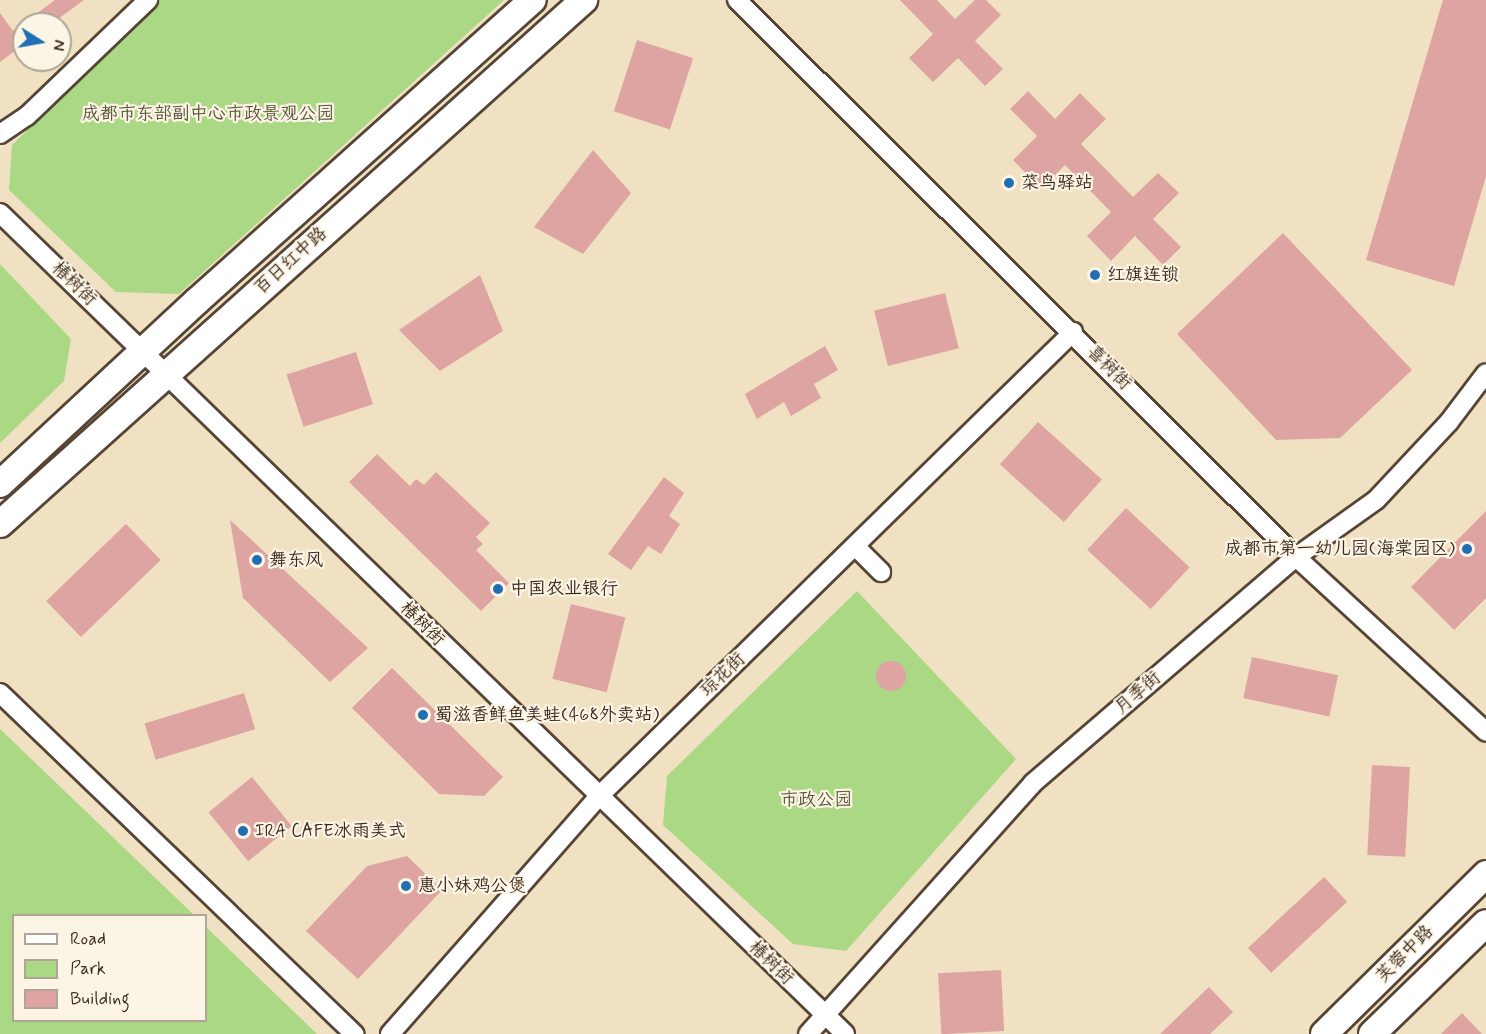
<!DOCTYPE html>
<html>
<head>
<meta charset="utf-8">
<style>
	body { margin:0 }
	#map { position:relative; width:1486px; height:1034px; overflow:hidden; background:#efe1c1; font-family:Mynerve,"LXGW WenKai TC",sans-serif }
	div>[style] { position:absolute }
	.green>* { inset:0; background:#abd885 }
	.building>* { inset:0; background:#dea4a2; transform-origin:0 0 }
	.round { border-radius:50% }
	.roads { filter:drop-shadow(2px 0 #564536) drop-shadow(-2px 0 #564536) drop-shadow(0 2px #564536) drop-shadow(0 -2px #564536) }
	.street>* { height:18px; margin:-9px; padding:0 9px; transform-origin:9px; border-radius:9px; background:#fff }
	.secondary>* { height:26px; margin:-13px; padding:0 13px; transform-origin:13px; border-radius:13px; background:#fff }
	.dots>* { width:16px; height:16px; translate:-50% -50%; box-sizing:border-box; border:3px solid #fcf5e5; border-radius:50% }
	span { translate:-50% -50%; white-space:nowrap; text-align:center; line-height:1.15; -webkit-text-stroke:4.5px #fcf5e5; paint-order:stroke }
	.park-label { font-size:18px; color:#575638 }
	.poi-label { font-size:18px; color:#3b2a1e }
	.left { translate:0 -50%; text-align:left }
	.right { translate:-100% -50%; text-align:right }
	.street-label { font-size:18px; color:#3b2a1e }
	.legend { position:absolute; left:12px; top:914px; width:195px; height:108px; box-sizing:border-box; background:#fcf5e5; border:2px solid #afa495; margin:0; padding:8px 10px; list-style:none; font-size:18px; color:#3b2a1e }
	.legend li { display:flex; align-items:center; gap:12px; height:30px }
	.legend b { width:30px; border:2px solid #afa495 }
	.north { position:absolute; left:12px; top:12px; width:60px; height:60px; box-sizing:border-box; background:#fcf5e5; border:2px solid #afa495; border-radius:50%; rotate:101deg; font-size:16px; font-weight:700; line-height:24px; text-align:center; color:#3b2a1e }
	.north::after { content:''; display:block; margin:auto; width:21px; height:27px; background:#1f6fb2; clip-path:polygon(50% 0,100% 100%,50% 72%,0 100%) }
</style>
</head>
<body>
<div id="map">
	<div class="green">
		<div style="clip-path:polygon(160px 0,504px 0,179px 294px,116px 292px,9px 190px,12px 145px)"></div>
		<div style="clip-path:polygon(0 264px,71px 339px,64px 381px,0 443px)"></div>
		<div style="clip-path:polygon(857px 591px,1016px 759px,846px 951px,793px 944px,663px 825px,667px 776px)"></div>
		<div style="clip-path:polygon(0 729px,194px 915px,14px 916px,14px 1020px,206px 1020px,206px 927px,317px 1034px,0 1034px)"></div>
	</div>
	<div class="building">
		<div style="clip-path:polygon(55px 0,84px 0,51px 24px,24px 24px,24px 44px,0 62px,0 13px,13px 31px)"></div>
		<div style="clip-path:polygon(900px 0,937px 0,955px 19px,975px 0,986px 0,1001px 15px,975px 41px,1003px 69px,985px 86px,958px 58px,933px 82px,909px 58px,933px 34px)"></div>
		<div style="clip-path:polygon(1443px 0,1486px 0,1486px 176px,1454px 286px,1366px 260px)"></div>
		<div style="left:637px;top:40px;width:59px;height:75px;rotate:18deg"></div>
		<div style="clip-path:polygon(1028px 91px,1055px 119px,1080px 93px,1106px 119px,1081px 144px,1133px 197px,1158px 173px,1179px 193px,1153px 219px,1181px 247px,1163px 265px,1135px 236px,1111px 261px,1087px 236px,1111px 212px,1065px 165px,1041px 189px,1013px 160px,1037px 136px,1010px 109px)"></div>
		<div style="clip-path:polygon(593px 150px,631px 193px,583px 254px,534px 227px)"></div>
		<div style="clip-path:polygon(1283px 233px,1412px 370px,1340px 438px,1276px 440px,1177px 334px)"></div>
		<div style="clip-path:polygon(480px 275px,503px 331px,440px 371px,399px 330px)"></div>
		<div style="left:945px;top:293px;width:57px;height:73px;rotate:76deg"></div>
		<div style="clip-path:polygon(825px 346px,838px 370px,814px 384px,821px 398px,791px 416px,784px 402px,757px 419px,745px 394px)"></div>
		<div style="left:356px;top:352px;width:55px;height:73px;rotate:72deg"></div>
		<div style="left:1038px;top:422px;width:86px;height:57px;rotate:42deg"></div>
		<div style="clip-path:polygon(377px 454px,410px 486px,416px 479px,424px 485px,436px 472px,490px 523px,476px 537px,483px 544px,476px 550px,509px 583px,481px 611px,349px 482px)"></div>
		<div style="clip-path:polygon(664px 477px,684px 493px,669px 516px,680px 524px,661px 554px,648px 546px,631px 570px,608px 554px)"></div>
		<div style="left:1126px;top:508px;width:87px;height:57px;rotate:43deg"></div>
		<div style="clip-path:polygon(1486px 511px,1486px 598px,1454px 630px,1411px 587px)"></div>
		<div style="clip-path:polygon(230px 520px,368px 648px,330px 682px,243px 598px)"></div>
		<div style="left:126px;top:524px;width:50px;height:111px;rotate:46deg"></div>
		<div style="left:571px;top:604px;width:56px;height:77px;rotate:14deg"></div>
		<div style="left:1252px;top:657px;width:88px;height:42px;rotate:12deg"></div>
		<div class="round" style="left:876px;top:661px;width:30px;height:30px"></div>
		<div style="clip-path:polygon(392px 668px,503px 777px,484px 796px,439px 794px,352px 708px)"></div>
		<div style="left:244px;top:693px;width:38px;height:104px;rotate:73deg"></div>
		<div style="left:1372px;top:765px;width:38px;height:90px;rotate:3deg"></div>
		<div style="left:252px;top:777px;width:63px;height:56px;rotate:51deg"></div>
		<div style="clip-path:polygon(407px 856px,442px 890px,358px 979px,306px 931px,367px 866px)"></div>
		<div style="left:1324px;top:877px;width:34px;height:104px;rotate:47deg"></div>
		<div style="left:1001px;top:970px;width:61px;height:63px;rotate:87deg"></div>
		<div style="clip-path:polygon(1209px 987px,1233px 1012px,1210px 1034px,1160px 1034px)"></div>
		<div style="clip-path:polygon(1462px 1013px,1482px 1034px,1441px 1034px)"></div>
	</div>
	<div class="roads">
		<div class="street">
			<div style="left:737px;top:0;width:789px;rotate:44.9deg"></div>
			<div style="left:1296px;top:557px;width:258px;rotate:42.6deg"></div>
			<div style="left:0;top:134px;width:32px;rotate:-34deg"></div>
			<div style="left:27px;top:116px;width:168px;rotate:-43.8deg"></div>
			<div style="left:0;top:213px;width:1178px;rotate:44.17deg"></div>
			<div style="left:855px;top:546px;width:37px;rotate:45deg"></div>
			<div style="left:0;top:693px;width:492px;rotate:43.9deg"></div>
			<div style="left:390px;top:1034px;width:315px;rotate:-48.7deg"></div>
			<div style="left:598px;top:797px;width:665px;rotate:-44.39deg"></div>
			<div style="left:808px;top:1034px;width:337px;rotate:-48.1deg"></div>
			<div style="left:1033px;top:783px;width:347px;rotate:-40.7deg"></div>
			<div style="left:1296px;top:557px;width:98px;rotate:-35.5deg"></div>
			<div style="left:1376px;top:500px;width:107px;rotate:-46.9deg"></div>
			<div style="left:1449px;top:422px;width:61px;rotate:-52.9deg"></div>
		</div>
		<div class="secondary">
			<div style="left:0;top:484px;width:269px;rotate:-42.9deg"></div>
			<div style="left:197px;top:301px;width:451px;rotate:-41.9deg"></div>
			<div style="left:0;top:524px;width:785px;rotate:-41.9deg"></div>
			<div style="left:1324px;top:1034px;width:228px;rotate:-44.6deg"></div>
			<div style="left:1372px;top:1034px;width:159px;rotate:-44.2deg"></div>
		</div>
	</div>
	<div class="dots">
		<div style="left:1009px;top:183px;background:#1f6fb2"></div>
		<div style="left:1095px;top:275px;background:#1f6fb2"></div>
		<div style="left:1467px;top:549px;background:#1f6fb2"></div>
		<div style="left:257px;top:560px;background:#1f6fb2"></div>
		<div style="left:498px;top:589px;background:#1f6fb2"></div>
		<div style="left:423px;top:715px;background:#1f6fb2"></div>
		<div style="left:243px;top:831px;background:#1f6fb2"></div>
		<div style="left:406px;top:886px;background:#1f6fb2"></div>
	</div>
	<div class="park-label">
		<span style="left:208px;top:114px">成都市东部副中心市政景观公园</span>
		<span style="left:816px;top:800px">市政公园</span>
	</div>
	<div class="poi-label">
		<span class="left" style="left:1021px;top:183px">菜鸟驿站</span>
		<span class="left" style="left:1107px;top:275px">红旗连锁</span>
		<span class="right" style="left:1455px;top:549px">成都市第一幼儿园(海棠园区)</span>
		<span class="left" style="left:269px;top:560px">舞东风</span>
		<span class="left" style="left:510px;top:589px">中国农业银行</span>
		<span class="left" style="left:435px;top:715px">蜀滋香鲜鱼美蛙(468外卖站)</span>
		<span class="left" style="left:255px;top:831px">IRA CAFE冰雨美式</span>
		<span class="left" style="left:418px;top:886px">惠小妹鸡公煲</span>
	</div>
	<div class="street-label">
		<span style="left:291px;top:261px;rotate:-42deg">百日红中路</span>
		<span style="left:74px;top:284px;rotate:44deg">椿树街</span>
		<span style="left:1109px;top:368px;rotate:45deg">喜树街</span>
		<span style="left:422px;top:624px;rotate:45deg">椿树街</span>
		<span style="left:723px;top:675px;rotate:-44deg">琼花街</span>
		<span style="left:1138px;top:693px;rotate:-41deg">月季街</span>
		<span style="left:1405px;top:954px;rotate:-45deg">芙蓉中路</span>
		<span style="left:771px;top:963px;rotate:44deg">椿树街</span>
	</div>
	<ul class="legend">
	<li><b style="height:8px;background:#fff"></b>Road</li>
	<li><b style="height:16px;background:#abd885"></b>Park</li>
	<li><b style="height:16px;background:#dea4a2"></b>Building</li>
	</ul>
	<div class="north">N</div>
</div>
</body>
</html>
